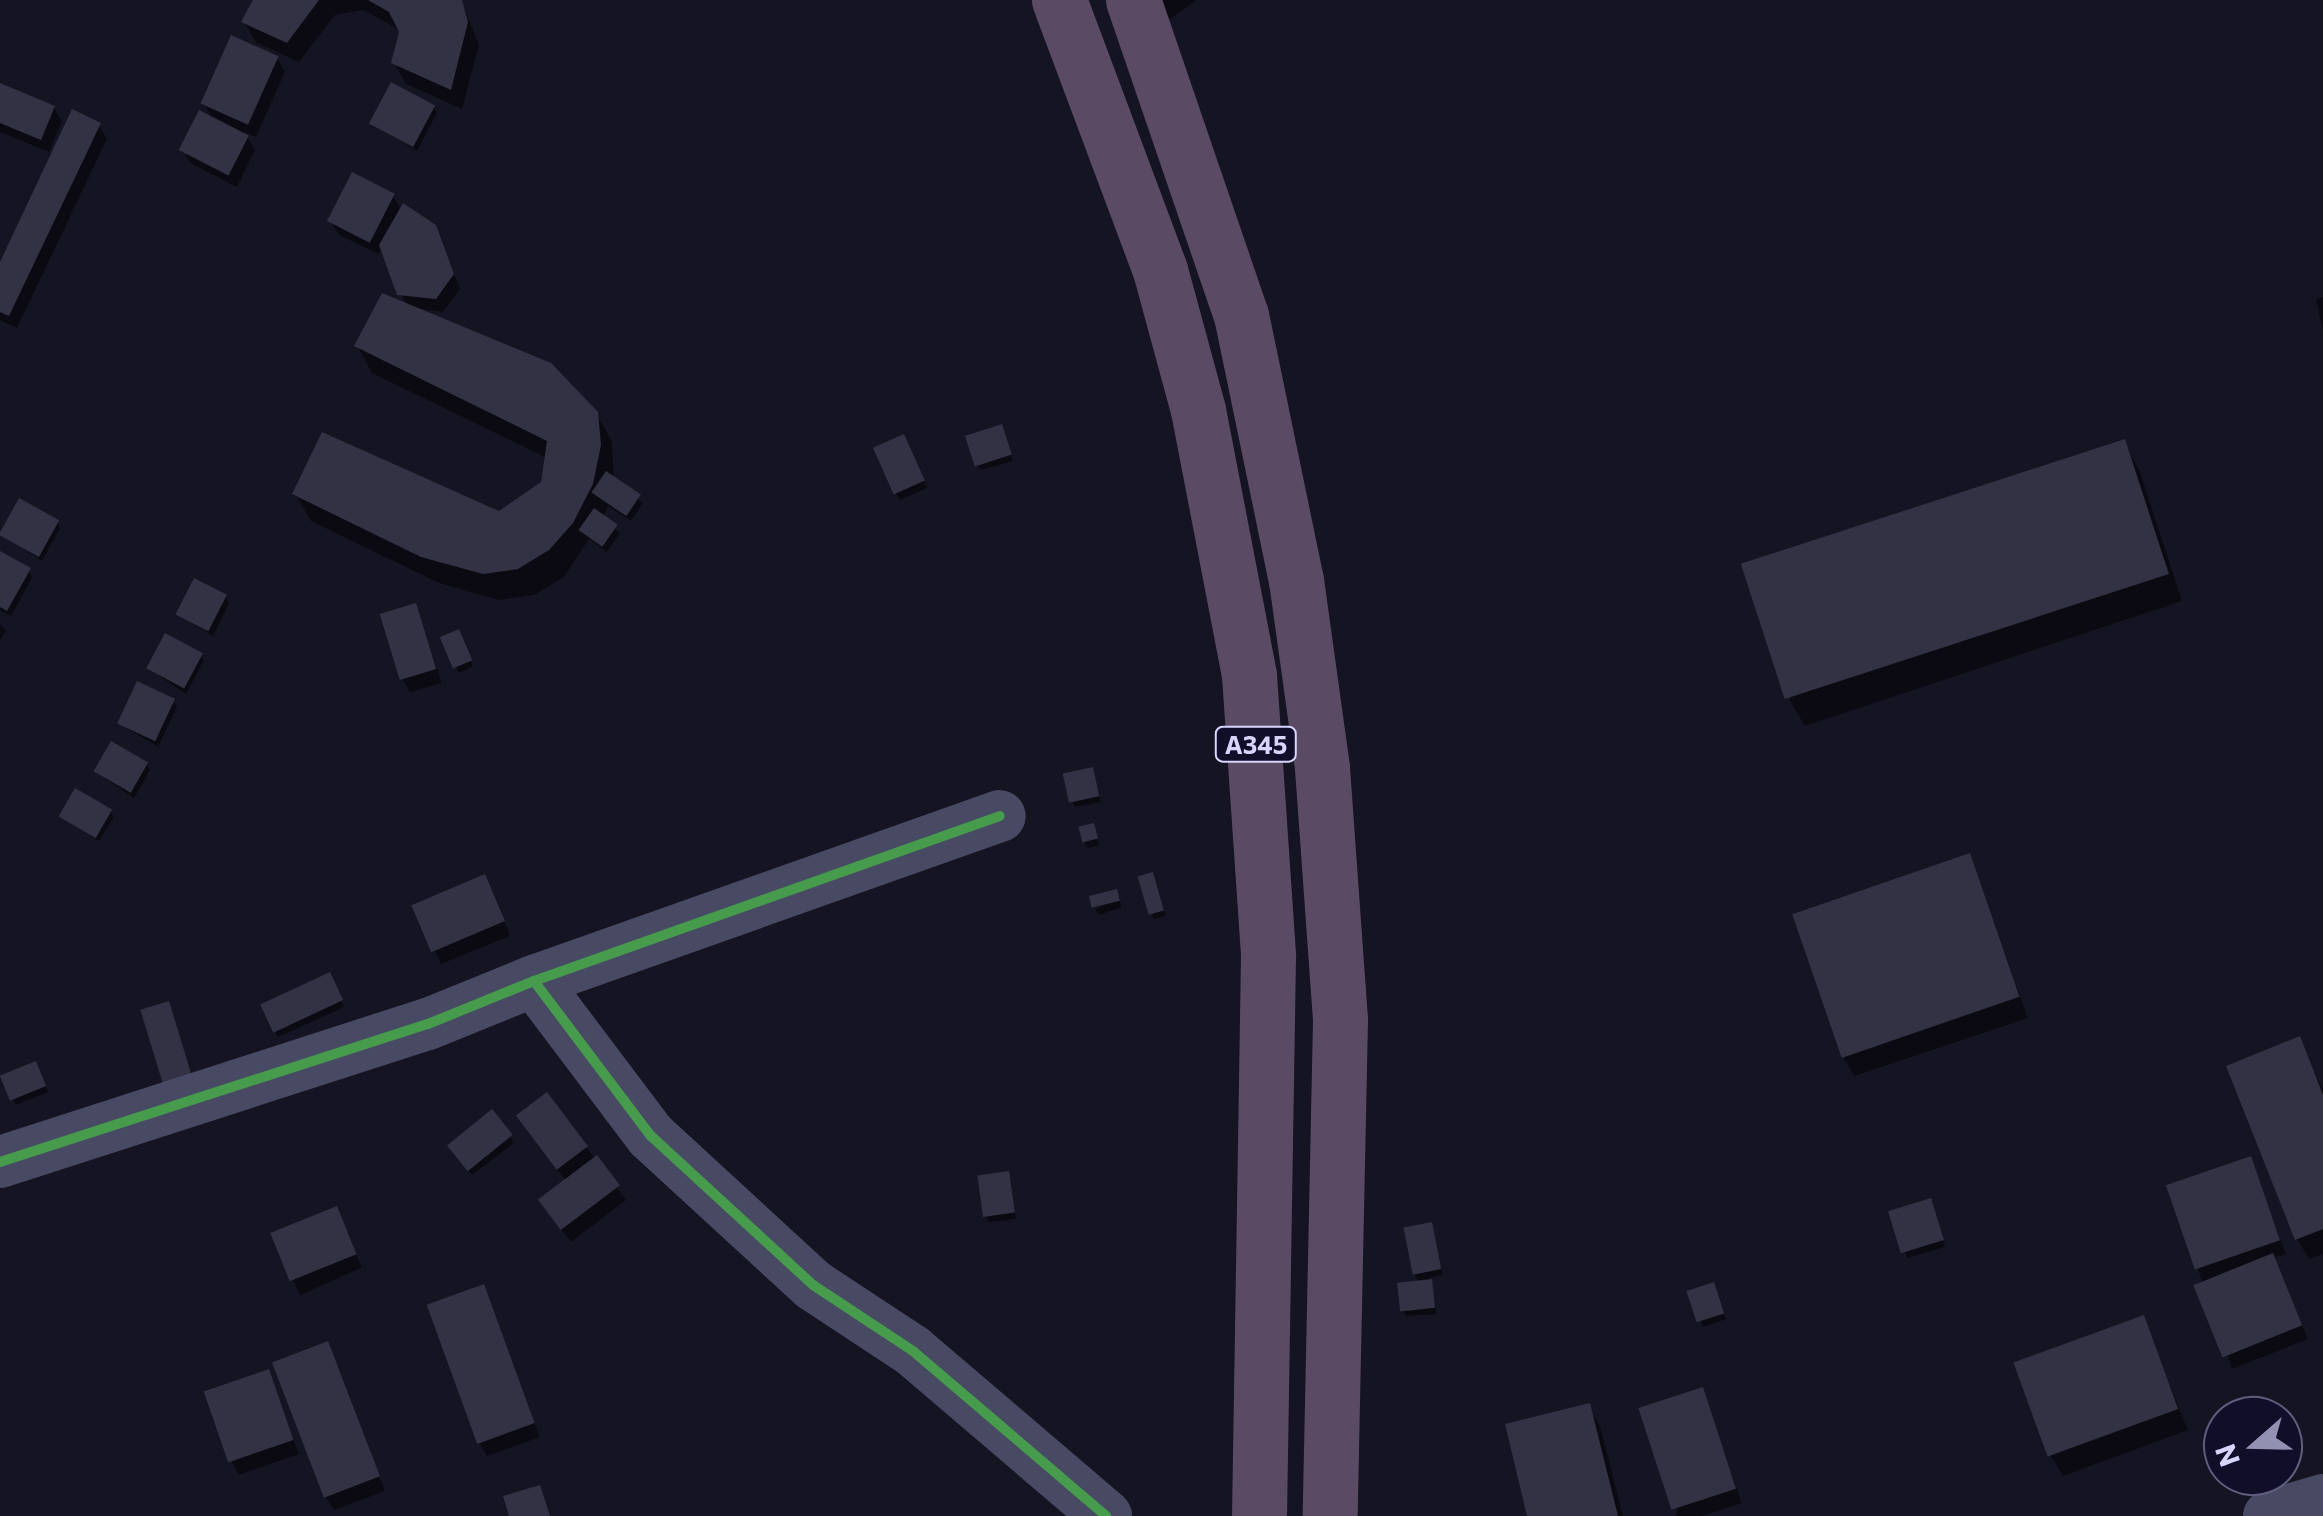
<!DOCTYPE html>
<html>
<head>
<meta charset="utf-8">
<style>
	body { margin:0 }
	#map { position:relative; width:2323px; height:1516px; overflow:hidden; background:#151422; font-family:Commissioner,sans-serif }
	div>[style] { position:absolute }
	.shadow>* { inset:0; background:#0007; transform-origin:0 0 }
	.building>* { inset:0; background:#333244; transform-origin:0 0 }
	.street>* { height:52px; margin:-26px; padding:0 26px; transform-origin:26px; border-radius:26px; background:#484963 }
	.highway>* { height:55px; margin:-27.5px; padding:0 27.5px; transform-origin:27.5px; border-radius:27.5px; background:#5b4a63 }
	.cycleway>* { height:10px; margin:-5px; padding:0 5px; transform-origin:5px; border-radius:5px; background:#469c4c }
	span { translate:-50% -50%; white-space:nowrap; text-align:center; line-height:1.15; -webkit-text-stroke:10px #100e28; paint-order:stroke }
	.shield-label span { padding:2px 8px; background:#100e28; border:2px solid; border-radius:8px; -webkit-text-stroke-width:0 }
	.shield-label { font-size:25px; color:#d7d5ff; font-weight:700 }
	.north { position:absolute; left:2203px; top:1396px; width:100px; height:100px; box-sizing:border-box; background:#100e28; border:2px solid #605e7e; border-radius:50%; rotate:250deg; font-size:28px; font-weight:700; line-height:40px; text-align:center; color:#d7d5ff }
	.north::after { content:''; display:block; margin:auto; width:35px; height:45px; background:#9391b2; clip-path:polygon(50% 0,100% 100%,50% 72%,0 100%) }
</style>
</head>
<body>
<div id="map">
	<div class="shadow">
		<div style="clip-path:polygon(255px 0,461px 0,479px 45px,462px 109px,406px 84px,394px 63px,401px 31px,364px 10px,335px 15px,299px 62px,256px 42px,244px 22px)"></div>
		<div style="clip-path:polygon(1158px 0,1195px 0,1196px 1px,1170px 19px)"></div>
		<div style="clip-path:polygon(277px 58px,285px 72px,256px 137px,244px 132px,255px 150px,237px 187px,190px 163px,182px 149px,213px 119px,204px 104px)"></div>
		<div style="clip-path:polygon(0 86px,54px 108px,62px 121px,49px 152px,0 132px)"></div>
		<div style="clip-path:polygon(433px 106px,437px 113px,417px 151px,372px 124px)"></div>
		<div style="clip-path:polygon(99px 125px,107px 139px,17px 328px,0 320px,0 268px)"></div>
		<div style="clip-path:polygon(393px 195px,401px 210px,435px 227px,460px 289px,443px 312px,420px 309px,596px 413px,612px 441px,614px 480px,643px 503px,631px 521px,608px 506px,603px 518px,620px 533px,607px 552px,589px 539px,564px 577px,534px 595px,499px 600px,439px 583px,311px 521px,295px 494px,500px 514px,543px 484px,547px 458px,372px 373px,357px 346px,406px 305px,383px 246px,379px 254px,339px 235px,331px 222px)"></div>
		<div style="clip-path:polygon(2323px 297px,2323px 331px,2316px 299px)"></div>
		<div style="clip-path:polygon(1005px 432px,1013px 461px,981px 470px,977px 464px)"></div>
		<div style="clip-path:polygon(2123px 442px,2139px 469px,2182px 601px,1805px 726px,1789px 699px)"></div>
		<div style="clip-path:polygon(906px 443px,927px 488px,900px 500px,896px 494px)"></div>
		<div style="clip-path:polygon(57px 522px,60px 528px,42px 561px,3px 535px)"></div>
		<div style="clip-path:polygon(0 554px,33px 576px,11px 616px,0 610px)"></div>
		<div style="clip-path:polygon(226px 597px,229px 603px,213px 636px,179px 615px)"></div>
		<div style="clip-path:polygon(415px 606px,442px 683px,410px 692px,402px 679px)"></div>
		<div style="clip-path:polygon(0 624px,6px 631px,0 640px)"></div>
		<div style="clip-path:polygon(462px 638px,473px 666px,459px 673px,456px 667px)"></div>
		<div style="clip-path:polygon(201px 655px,204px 661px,186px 694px,148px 668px)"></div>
		<div style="clip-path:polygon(173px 701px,177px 707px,158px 747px,120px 724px)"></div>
		<div style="clip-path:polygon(147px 764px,150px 770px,134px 798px,96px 772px)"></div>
		<div style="clip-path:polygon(1091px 770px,1101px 802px,1075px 807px,1072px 801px)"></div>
		<div style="clip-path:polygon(110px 811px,114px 817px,99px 841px,62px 816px)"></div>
		<div style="clip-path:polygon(1093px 826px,1099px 845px,1088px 848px,1084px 842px)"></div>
		<div style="clip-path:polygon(1969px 856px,2028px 1018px,1854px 1076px,1842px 1055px)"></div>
		<div style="clip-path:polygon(1156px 881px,1166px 916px,1154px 919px,1151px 913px)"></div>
		<div style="clip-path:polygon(492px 890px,510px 936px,441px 964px,414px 906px)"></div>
		<div style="clip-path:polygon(1119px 898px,1122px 907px,1099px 915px,1095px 909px)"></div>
		<div style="clip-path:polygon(333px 982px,344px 1007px,278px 1037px,275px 1032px)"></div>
		<div style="clip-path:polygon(167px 1004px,203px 1104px,180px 1112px)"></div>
		<div style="clip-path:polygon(2299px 1040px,2323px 1091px,2323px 1254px,2309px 1259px,2297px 1239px)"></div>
		<div style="clip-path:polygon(39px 1070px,48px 1092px,16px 1105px,3px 1077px)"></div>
		<div style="clip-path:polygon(527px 1130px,586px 1147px,626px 1200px,571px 1242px,549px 1214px,566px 1181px)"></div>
		<div style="clip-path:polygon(510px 1137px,514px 1143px,472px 1175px,453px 1151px)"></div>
		<div style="clip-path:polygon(2249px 1160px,2286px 1254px,2273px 1258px,2308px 1339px,2232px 1369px,2170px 1187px)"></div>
		<div style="clip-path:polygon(1008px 1174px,1016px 1219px,989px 1222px,985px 1216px)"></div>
		<div style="clip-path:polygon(1933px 1207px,1945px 1247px,1907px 1258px,1891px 1213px)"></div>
		<div style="left:336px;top:1209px;width:64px;height:68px;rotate:66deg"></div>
		<div style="clip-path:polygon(1431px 1225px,1443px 1275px,1429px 1278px,1437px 1314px,1406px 1316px,1402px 1310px,1419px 1282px,1414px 1274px)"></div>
		<div style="clip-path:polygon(483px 1287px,540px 1437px,487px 1456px,479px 1443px)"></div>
		<div style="clip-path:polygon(1716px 1291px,1726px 1319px,1703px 1327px,1700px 1321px)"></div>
		<div style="clip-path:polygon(2142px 1318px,2188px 1430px,2063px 1476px,2051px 1456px)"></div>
		<div style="clip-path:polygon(327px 1344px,385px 1491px,334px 1510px,326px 1497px)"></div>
		<div style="clip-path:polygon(268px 1372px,299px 1454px,239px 1475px,231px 1461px)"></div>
		<div style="clip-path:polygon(1702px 1390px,1742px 1503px,1702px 1516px,1676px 1516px)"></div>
		<div style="clip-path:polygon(1588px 1406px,1600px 1426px,1623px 1516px,1530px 1516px)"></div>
	</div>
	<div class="building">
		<div style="clip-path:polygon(253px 0,319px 0,287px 43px,241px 22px)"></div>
		<div style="clip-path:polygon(368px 0,462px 0,468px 22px,451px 90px,391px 63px,399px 32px,389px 12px)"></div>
		<div style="left:231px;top:35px;width:52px;height:75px;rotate:24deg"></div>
		<div style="left:391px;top:82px;width:50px;height:47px;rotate:28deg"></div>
		<div style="clip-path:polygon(0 83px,55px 106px,41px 140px,0 123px)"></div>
		<div style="clip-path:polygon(72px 109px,101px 123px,9px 316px,0 312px,0 262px)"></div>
		<div style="left:199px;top:110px;width:56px;height:45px;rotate:27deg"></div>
		<div style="left:352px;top:172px;width:48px;height:55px;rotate:27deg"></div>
		<div style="clip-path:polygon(403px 203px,436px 225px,454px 274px,436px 299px,397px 295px,379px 245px)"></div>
		<div style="clip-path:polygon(382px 293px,551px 363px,598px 412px,601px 445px,593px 484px,573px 523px,549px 550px,518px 569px,483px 574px,421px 557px,292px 494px,322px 432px,499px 511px,541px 482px,547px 441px,354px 346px)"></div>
		<div style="left:1002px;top:424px;width:32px;height:39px;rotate:72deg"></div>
		<div style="left:904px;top:434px;width:51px;height:34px;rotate:66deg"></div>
		<div style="left:2125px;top:439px;width:142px;height:404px;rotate:72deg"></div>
		<div style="left:606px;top:471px;width:42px;height:26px;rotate:34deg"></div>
		<div style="left:19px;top:498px;width:46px;height:42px;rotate:29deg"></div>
		<div style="left:594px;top:508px;width:29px;height:27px;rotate:35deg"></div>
		<div style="clip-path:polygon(0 551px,31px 568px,7px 611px,0 607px)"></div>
		<div style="left:194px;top:578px;width:37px;height:41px;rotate:27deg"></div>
		<div style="left:416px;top:603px;width:69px;height:38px;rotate:73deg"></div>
		<div style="left:459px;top:629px;width:34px;height:21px;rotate:67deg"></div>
		<div style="left:165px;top:633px;width:43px;height:40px;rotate:28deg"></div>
		<div style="left:137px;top:681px;width:42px;height:47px;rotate:25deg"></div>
		<div style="left:111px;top:741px;width:43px;height:35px;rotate:30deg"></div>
		<div style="left:1093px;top:767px;width:30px;height:31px;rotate:78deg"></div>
		<div style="left:75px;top:788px;width:43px;height:33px;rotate:30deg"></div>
		<div style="left:1094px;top:823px;width:16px;height:16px;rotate:76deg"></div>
		<div style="left:1970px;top:853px;width:152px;height:188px;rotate:71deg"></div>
		<div style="left:1153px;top:872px;width:40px;height:16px;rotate:74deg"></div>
		<div style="left:485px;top:874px;width:51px;height:80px;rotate:67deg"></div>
		<div style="left:1117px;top:889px;width:12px;height:29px;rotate:76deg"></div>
		<div style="left:330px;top:972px;width:31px;height:77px;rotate:65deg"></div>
		<div style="left:169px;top:1001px;width:93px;height:30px;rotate:73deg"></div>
		<div style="clip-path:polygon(2300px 1036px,2323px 1095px,2323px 1229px,2295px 1240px,2226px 1066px)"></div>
		<div style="left:36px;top:1061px;width:27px;height:39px;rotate:68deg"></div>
		<div style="left:547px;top:1092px;width:68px;height:39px;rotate:53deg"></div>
		<div style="left:492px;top:1109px;width:33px;height:58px;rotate:51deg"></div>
		<div style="left:597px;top:1155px;width:38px;height:74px;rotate:53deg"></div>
		<div style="left:2251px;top:1156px;width:89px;height:90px;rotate:71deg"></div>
		<div style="left:1009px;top:1171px;width:42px;height:32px;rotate:82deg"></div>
		<div style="left:1931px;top:1198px;width:44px;height:45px;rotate:73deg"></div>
		<div style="left:337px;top:1206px;width:52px;height:72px;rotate:68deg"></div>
		<div style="left:1432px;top:1222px;width:48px;height:29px;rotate:79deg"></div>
		<div style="left:2273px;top:1253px;width:78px;height:86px;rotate:68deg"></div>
		<div style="left:1432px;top:1279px;width:29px;height:35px;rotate:84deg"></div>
		<div style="left:1714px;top:1282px;width:33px;height:29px;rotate:72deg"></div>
		<div style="left:484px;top:1284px;width:148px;height:61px;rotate:70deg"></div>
		<div style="left:2144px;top:1315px;width:100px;height:139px;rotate:70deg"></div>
		<div style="left:328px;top:1341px;width:145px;height:60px;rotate:69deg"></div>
		<div style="left:269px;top:1369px;width:75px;height:69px;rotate:71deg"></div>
		<div style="left:1703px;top:1387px;width:107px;height:68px;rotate:72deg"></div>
		<div style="clip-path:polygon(1590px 1403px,1618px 1516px,1527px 1516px,1505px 1424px)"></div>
		<div style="clip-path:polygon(540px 1485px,550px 1516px,509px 1516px,503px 1496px)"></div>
	</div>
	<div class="street">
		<div style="left:534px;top:981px;width:494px;rotate:-19.5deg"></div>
		<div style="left:0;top:1162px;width:450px;rotate:-17.9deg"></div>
		<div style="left:428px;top:1024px;width:114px;rotate:-22.1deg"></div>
		<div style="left:534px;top:981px;width:194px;rotate:53deg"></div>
		<div style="left:651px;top:1136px;width:220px;rotate:42.6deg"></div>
		<div style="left:813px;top:1285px;width:120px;rotate:33.4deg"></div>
		<div style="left:913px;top:1351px;width:254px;rotate:40.5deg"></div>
		<div style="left:2269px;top:1516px;width:56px;rotate:-16.5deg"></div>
	</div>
	<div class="highway">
		<div style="left:1059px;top:0;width:288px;rotate:69.5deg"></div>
		<div style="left:1160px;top:270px;width:145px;rotate:74.8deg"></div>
		<div style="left:1198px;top:410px;width:270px;rotate:79.1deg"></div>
		<div style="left:1249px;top:675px;width:282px;rotate:86.1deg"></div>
		<div style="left:1268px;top:956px;width:560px;rotate:90.92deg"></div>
		<div style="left:1133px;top:0;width:333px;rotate:71.1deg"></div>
		<div style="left:1241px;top:315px;width:271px;rotate:78.3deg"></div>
		<div style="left:1296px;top:580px;width:190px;rotate:82.1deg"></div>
		<div style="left:1322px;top:768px;width:253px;rotate:85.9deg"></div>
		<div style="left:1340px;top:1020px;width:496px;rotate:91.2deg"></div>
	</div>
	<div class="cycleway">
		<div style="left:534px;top:981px;width:494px;rotate:-19.5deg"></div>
		<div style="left:0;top:1162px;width:450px;rotate:-17.9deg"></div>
		<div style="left:428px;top:1024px;width:114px;rotate:-22.1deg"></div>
		<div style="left:534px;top:981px;width:194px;rotate:53deg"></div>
		<div style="left:651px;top:1136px;width:220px;rotate:42.6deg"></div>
		<div style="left:813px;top:1285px;width:120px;rotate:33.4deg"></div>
		<div style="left:913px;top:1351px;width:254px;rotate:40.5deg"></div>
	</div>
	<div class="shield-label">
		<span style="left:1256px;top:744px">A345</span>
	</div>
	<div class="north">N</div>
</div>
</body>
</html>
